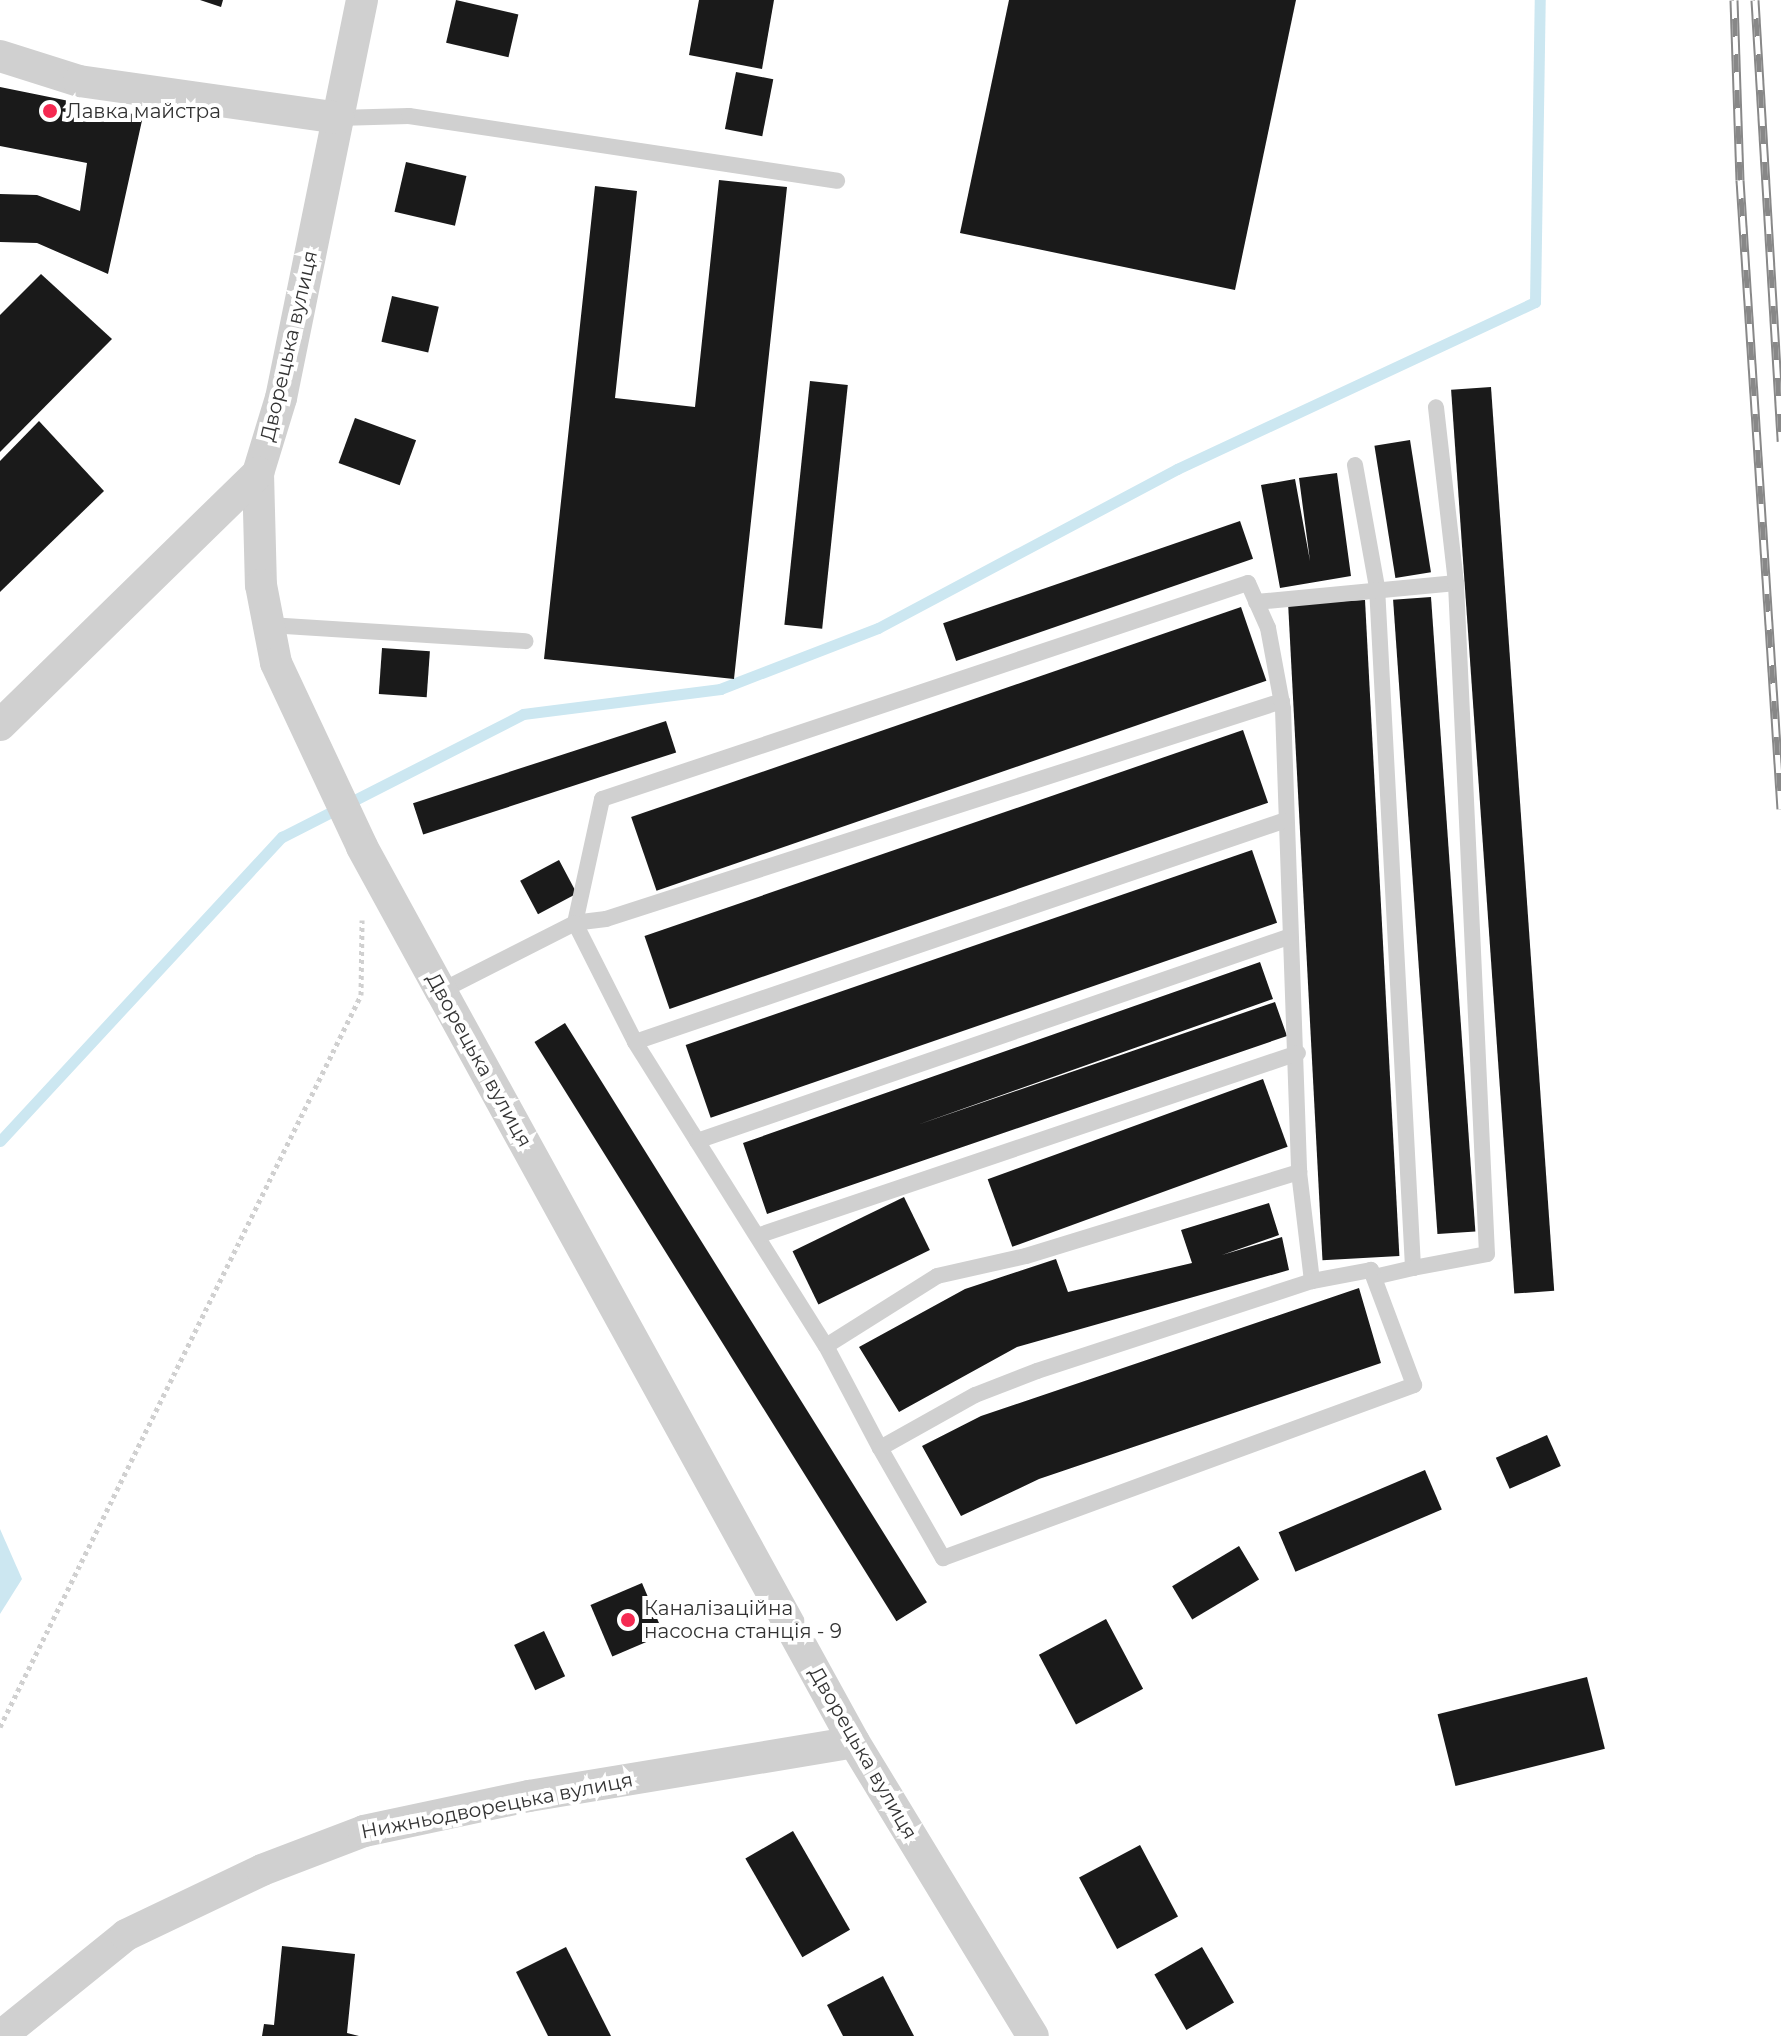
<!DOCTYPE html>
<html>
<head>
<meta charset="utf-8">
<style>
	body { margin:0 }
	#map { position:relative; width:1781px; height:2036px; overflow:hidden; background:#fff; font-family:Montserrat,sans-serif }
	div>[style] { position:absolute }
	.water>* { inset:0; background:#cce7f1 }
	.stream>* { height:11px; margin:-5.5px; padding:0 5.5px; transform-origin:5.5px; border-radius:5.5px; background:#cce7f1 }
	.building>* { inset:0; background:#1a1a1a; transform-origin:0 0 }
	.path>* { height:5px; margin-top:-2.5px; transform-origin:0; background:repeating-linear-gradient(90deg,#d0d0d0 0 4px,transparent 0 8px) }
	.service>* { height:16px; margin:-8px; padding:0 8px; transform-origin:8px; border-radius:8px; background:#d0d0d0 }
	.minor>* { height:32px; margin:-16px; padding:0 16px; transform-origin:16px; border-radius:16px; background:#d0d0d0 }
	.rail>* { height:9px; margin-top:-4.5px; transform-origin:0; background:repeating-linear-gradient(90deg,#fff 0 18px,#888 0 36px); box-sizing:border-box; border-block:2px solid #888 }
	.dots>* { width:22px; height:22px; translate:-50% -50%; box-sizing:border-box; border:4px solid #fff; border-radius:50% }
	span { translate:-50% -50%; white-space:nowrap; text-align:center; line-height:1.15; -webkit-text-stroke:8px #fff; paint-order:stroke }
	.poi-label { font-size:20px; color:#333 }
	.left { translate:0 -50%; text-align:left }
	.street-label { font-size:20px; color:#333 }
</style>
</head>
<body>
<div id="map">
	<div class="water">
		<div style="clip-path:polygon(0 1529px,22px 1579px,0 1614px)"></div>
	</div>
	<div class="stream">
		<div style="left:0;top:1141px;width:415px;rotate:-47.2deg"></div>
		<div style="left:282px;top:837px;width:271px;rotate:-27deg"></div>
		<div style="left:523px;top:714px;width:199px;rotate:-7.2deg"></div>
		<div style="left:720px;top:689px;width:169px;rotate:-21.1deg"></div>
		<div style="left:878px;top:628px;width:339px;rotate:-28deg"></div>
		<div style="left:1177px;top:469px;width:395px;rotate:-25deg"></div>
		<div style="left:1535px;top:302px;width:302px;rotate:-89.1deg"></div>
	</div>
	<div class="building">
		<div style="clip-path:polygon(200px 0,223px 0,221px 7px)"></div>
		<div style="left:456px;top:0;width:64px;height:44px;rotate:13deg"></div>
		<div style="clip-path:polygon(699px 0,774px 0,762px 69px,689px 55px)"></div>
		<div style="clip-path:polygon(1009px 0,1296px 0,1235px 290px,960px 233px)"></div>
		<div style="left:736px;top:72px;width:38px;height:58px;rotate:11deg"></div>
		<div style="clip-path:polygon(0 87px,143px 116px,108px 274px,37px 243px,0 242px,0 194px,37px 195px,80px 211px,87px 163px,0 146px)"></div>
		<div style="left:406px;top:162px;width:62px;height:51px;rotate:13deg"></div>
		<div style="clip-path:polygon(719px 180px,787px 187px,734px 679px,544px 659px,595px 186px,637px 191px,615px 398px,695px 407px)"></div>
		<div style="clip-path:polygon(41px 274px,112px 339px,0 452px,0 315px)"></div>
		<div style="left:392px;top:296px;width:48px;height:47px;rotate:13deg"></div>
		<div style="left:810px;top:381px;width:38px;height:245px;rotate:6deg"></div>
		<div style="left:1491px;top:387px;width:906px;height:40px;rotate:86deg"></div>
		<div style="left:355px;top:418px;width:65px;height:48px;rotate:20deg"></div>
		<div style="clip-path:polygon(39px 421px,104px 491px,0 592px,0 461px)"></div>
		<div style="left:1410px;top:440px;width:134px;height:36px;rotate:81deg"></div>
		<div style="clip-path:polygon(1337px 473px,1351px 576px,1280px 588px,1261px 485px,1295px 479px,1310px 561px,1299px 478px)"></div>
		<div style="left:1240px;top:521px;width:40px;height:314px;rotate:71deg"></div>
		<div style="left:1431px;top:597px;width:636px;height:38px;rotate:86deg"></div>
		<div style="left:1365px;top:600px;width:657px;height:77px;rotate:87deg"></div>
		<div style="left:1241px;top:607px;width:78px;height:645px;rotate:71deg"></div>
		<div style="left:382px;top:648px;width:48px;height:46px;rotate:4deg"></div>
		<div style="left:666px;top:721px;width:33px;height:266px;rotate:72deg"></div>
		<div style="left:1243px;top:730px;width:77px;height:633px;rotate:71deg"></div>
		<div style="left:1252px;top:850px;width:77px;height:599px;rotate:71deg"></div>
		<div style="left:559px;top:860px;width:38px;height:44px;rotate:62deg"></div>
		<div style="clip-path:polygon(1260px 962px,1273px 999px,917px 1125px,1275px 1002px,1287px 1036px,767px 1214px,743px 1143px)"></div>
		<div style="left:565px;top:1023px;width:683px;height:36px;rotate:58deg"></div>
		<div style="left:1263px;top:1079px;width:72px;height:293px;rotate:70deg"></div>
		<div style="left:904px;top:1197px;width:59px;height:124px;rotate:64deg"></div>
		<div style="clip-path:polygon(1269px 1203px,1279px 1235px,1222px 1255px,1282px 1237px,1289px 1270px,1017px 1347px,899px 1412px,859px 1347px,965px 1289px,1056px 1259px,1068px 1292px,1192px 1263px,1181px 1230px)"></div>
		<div style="clip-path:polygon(1359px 1288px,1381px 1363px,1039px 1479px,961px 1516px,922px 1446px,981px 1416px)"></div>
		<div style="left:1547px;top:1435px;width:34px;height:56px;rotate:66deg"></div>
		<div style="left:1425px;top:1470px;width:43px;height:159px;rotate:67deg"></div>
		<div style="left:1239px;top:1546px;width:39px;height:78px;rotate:59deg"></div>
		<div style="left:642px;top:1583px;width:56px;height:56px;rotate:67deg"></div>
		<div style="left:1106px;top:1619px;width:79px;height:76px;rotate:62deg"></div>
		<div style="left:544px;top:1631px;width:50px;height:33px;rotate:65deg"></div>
		<div style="left:1587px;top:1677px;width:74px;height:154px;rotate:76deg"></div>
		<div style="left:793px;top:1831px;width:114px;height:55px;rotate:60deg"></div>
		<div style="left:1140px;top:1845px;width:81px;height:69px;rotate:62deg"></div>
		<div style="clip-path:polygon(282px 1946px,355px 1954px,347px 2033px,359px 2036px,262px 2036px,264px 2024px,274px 2025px)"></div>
		<div style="clip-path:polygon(566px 1947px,611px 2036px,548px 2036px,516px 1972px)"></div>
		<div style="left:1202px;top:1947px;width:64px;height:55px;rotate:60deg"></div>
		<div style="clip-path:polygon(883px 1976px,914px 2036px,843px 2036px,827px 2005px)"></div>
	</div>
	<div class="path">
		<div style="left:0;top:1727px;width:816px;rotate:-63.75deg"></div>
		<div style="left:361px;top:995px;width:75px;rotate:-89.2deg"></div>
	</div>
	<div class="service">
		<div style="left:338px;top:118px;width:71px;rotate:-1.6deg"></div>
		<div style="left:409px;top:116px;width:433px;rotate:8.6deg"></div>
		<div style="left:1355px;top:465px;width:124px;rotate:79.8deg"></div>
		<div style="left:1377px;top:587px;width:682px;rotate:86.97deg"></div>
		<div style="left:1413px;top:1268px;width:40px;rotate:167deg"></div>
		<div style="left:1256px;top:602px;width:201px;rotate:-5.4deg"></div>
		<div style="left:269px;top:625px;width:257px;rotate:3.6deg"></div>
		<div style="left:1282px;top:701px;width:710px;rotate:162.13deg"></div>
		<div style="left:606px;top:919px;width:31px;rotate:173deg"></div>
		<div style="left:575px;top:923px;width:127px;rotate:-77.7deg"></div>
		<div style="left:602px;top:799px;width:681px;rotate:-18.49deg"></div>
		<div style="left:1248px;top:583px;width:49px;rotate:66deg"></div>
		<div style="left:1268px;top:628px;width:82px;rotate:79.5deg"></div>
		<div style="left:1283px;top:709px;width:463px;rotate:88deg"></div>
		<div style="left:1299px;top:1172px;width:110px;rotate:83.2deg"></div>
		<div style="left:441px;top:991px;width:150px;rotate:-26.9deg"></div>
		<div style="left:575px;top:923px;width:133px;rotate:63.2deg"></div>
		<div style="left:635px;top:1042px;width:359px;rotate:57.9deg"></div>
		<div style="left:826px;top:1346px;width:115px;rotate:62.1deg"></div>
		<div style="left:880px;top:1448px;width:127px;rotate:60.2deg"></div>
		<div style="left:943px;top:1558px;width:502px;rotate:-20.17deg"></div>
		<div style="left:1414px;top:1385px;width:123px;rotate:-110.5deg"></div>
		<div style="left:1371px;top:1270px;width:60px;rotate:169.4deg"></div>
		<div style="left:1312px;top:1281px;width:289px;rotate:161.9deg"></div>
		<div style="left:1037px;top:1371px;width:66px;rotate:158.8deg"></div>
		<div style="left:975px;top:1395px;width:109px;rotate:150.8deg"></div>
		<div style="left:635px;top:1042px;width:685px;rotate:-18.83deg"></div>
		<div style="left:697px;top:1141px;width:625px;rotate:-19.04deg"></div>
		<div style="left:757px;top:1236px;width:571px;rotate:-18.69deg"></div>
		<div style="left:1413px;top:1268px;width:75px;rotate:-10.7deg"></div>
		<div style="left:1487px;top:1254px;width:672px;rotate:-92.65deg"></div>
		<div style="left:1456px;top:583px;width:177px;rotate:-96.5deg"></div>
		<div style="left:826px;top:1346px;width:131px;rotate:-32.2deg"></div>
		<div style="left:937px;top:1276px;width:91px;rotate:-12.7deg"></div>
		<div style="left:1026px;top:1256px;width:286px;rotate:-17.1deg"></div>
	</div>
	<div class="minor">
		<div style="left:362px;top:0;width:406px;rotate:101.5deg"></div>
		<div style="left:281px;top:398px;width:78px;rotate:107deg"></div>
		<div style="left:258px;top:473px;width:112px;rotate:88.5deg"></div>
		<div style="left:261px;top:585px;width:79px;rotate:79.1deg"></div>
		<div style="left:276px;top:663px;width:203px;rotate:64.9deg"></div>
		<div style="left:362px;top:847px;width:164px;rotate:61.3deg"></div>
		<div style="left:441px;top:991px;width:857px;rotate:61.19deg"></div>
		<div style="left:854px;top:1742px;width:344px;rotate:58.7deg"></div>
		<div style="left:0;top:56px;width:83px;rotate:17.6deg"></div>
		<div style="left:79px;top:81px;width:262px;rotate:8.1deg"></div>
		<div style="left:0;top:725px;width:361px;rotate:-44.3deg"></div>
		<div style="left:1px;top:2036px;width:161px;rotate:-38.9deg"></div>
		<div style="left:126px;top:1935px;width:151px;rotate:-25.5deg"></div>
		<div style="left:262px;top:1870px;width:109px;rotate:-20.9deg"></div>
		<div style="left:364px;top:1831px;width:169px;rotate:-12deg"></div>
		<div style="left:529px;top:1796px;width:329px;rotate:-9.4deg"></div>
	</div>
	<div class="rail">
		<div style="left:1734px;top:0;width:180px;rotate:88.1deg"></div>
		<div style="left:1740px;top:180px;width:630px;rotate:86.27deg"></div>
		<div style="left:1755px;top:0;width:442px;rotate:86.6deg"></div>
	</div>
	<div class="dots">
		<div style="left:50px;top:111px;background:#f52a52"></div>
		<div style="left:628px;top:1620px;background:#f52a52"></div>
	</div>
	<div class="poi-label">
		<span class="left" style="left:66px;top:111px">Лавка майстра</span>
		<span class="left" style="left:644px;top:1620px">Каналізаційна<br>насосна станція - 9</span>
	</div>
	<div class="street-label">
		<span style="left:289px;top:346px;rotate:-77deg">Дворецька вулиця</span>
		<span style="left:479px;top:1060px;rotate:61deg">Дворецька вулиця</span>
		<span style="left:863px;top:1753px;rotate:60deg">Дворецька вулиця</span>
		<span style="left:497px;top:1806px;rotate:-11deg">Нижньодворецька вулиця</span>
	</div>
</div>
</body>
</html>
